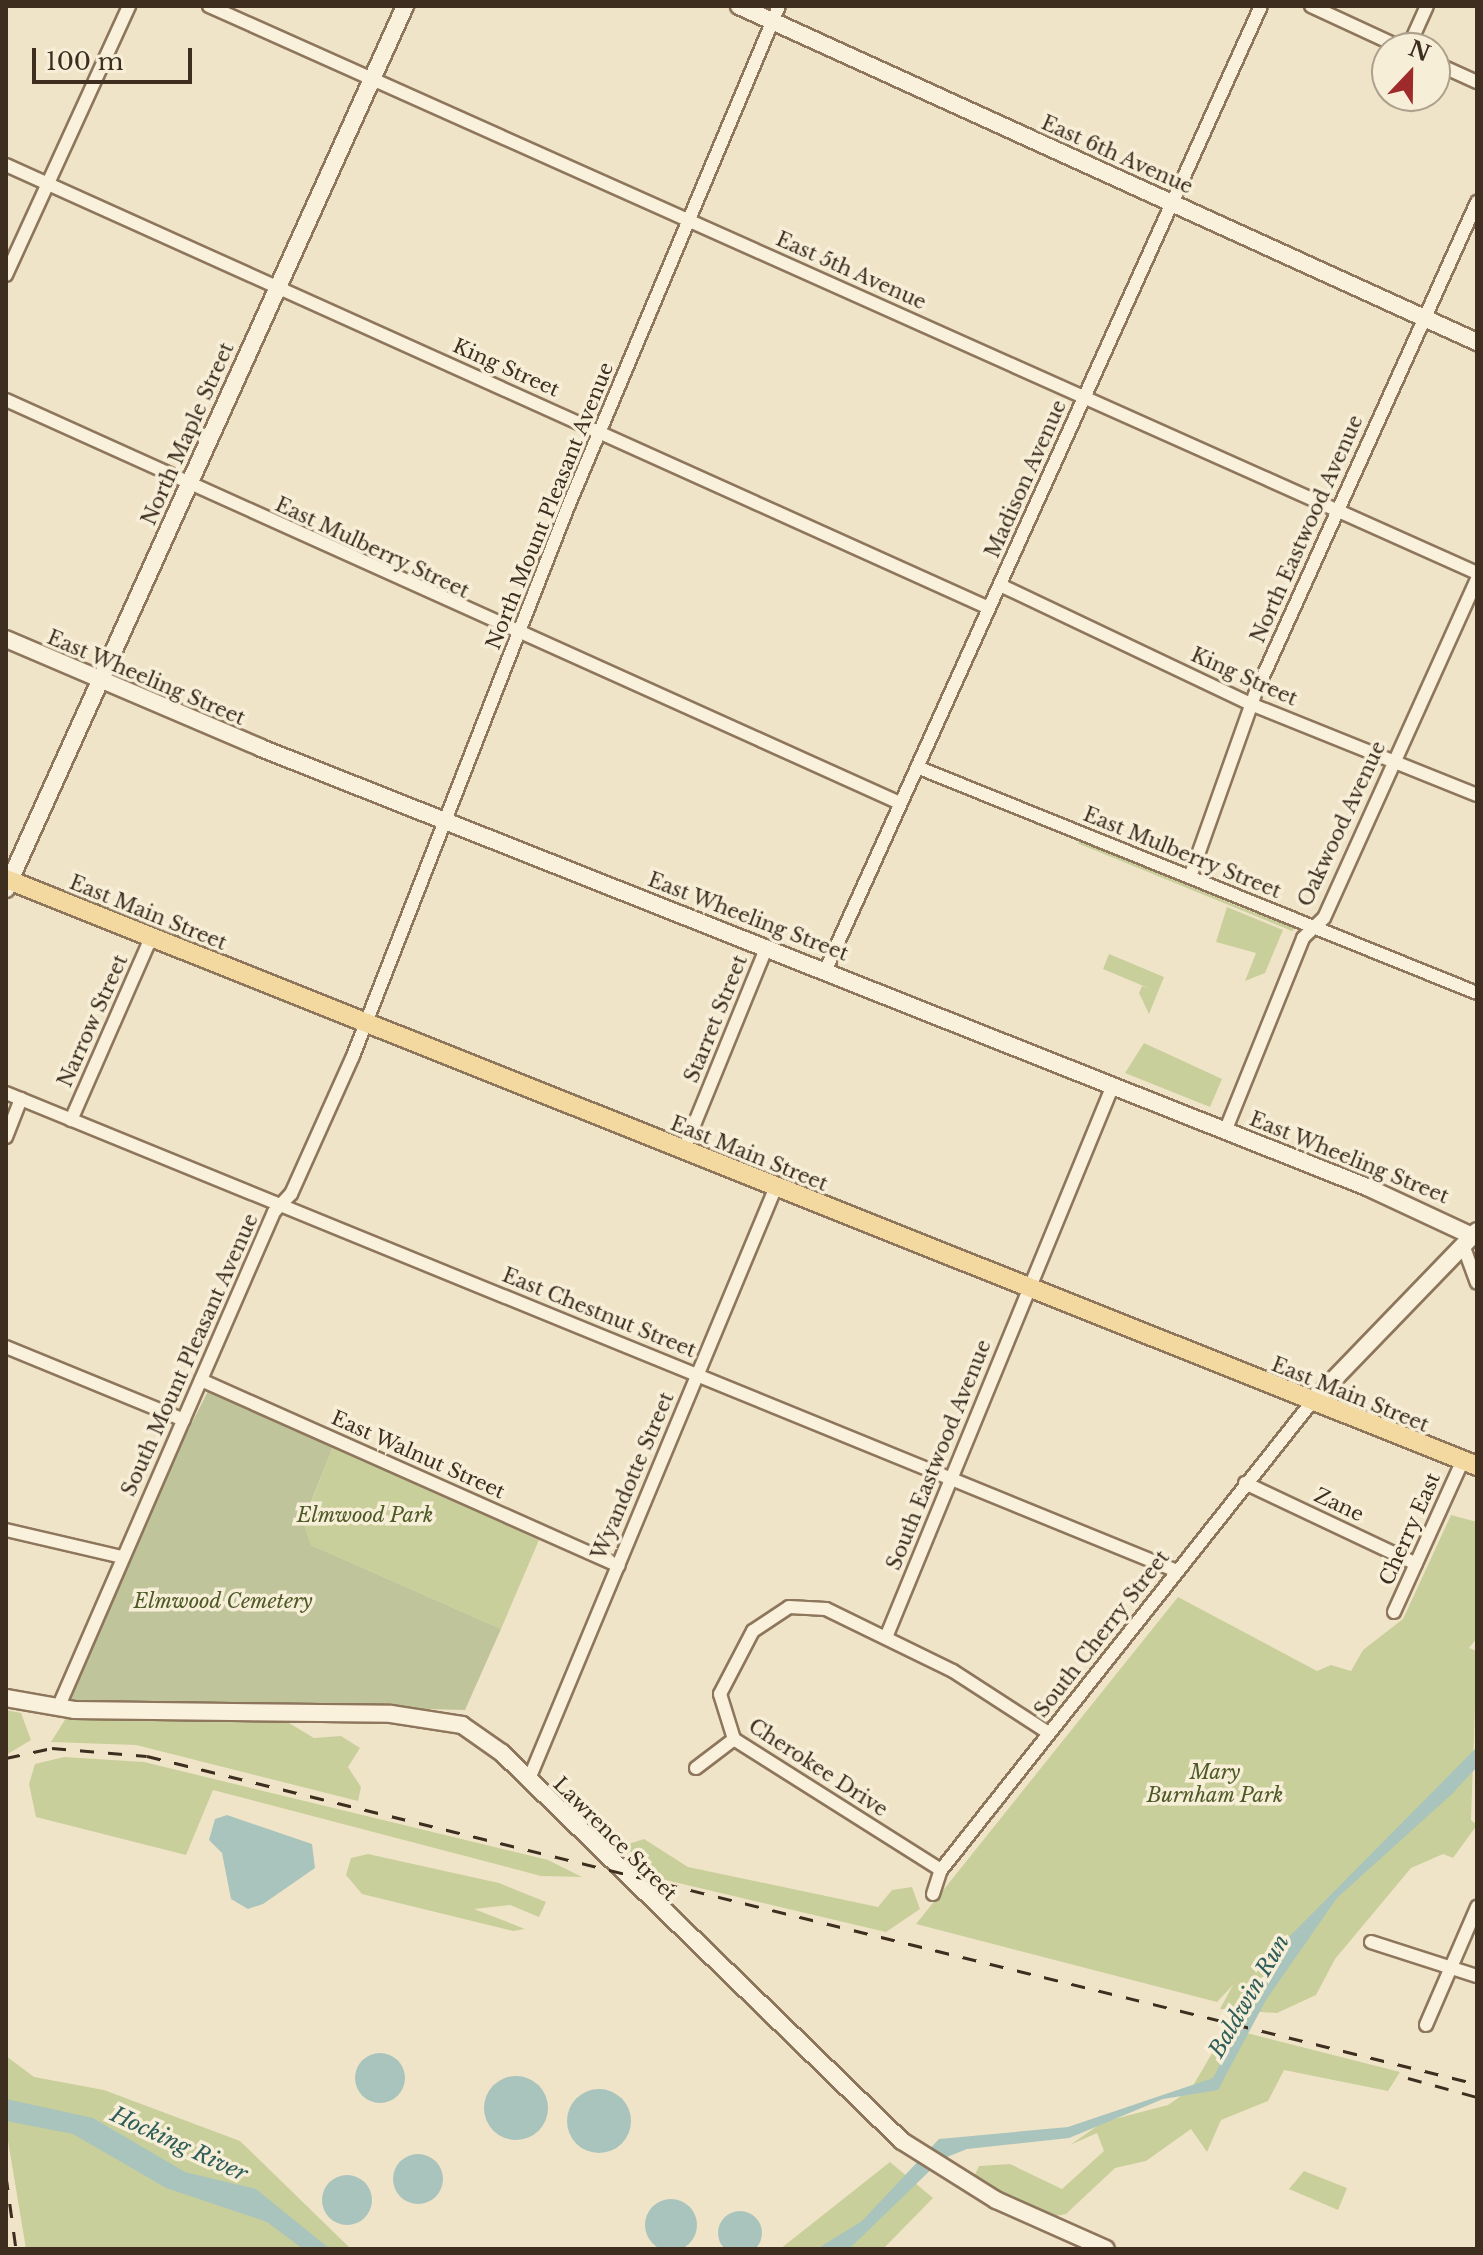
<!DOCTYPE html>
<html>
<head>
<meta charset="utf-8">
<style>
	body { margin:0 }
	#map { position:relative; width:1483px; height:2255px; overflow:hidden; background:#f0e4c8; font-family:"Libre Baskerville",serif }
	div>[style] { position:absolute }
	.green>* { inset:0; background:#c9cf9b }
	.cemetery>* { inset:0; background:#bfc49a }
	.water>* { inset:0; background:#a9c4bc }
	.round { border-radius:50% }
	.roads { filter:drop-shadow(2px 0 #8d765c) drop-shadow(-2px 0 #8d765c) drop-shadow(0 2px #8d765c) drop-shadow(0 -2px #8d765c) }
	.street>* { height:12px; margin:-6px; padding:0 6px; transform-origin:6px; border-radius:6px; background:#faf1dc }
	.secondary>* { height:16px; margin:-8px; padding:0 8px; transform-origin:8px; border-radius:8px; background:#faf1dc }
	.primary>* { height:18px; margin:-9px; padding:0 9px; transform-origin:9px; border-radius:9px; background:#f3d9a0 }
	.rail>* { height:3px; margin-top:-1.5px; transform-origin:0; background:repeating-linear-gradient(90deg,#3d2e20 0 14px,transparent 0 28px) }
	span { translate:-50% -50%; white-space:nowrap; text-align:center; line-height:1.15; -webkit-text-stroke:7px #f7eed8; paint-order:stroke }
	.street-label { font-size:20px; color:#3d2e20 }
	.park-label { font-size:20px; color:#4d5a26; font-style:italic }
	.water-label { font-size:22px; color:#2f5d5a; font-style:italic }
	.frame { position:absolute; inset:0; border:8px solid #3d2e20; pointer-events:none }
	.north { position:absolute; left:1371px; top:32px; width:80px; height:80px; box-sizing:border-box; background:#f7eed8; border:2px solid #ada18e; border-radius:50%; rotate:22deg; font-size:22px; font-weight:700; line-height:32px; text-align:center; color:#3d2e20 }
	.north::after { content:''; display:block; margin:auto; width:28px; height:36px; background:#9e2a2b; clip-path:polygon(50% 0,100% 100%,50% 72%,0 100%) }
	.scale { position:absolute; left:32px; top:48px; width:160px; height:36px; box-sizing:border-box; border:4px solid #3d2e20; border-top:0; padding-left:10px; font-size:24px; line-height:28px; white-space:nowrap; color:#3d2e20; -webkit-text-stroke:6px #f7eed8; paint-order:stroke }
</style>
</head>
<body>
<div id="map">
	<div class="green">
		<div style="clip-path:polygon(1081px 842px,1245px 909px,1295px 928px,1292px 931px,1077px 843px)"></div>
		<div style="clip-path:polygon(1227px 907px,1283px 930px,1265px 973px,1245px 981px,1256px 953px,1216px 942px)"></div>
		<div style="clip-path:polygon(1109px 954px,1164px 977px,1149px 1014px,1139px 993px,1142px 986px,1153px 990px,1103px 969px)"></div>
		<div style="clip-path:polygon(1144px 1043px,1222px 1079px,1210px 1107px,1125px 1073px)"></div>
		<div style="clip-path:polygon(333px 1447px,539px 1540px,501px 1629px,311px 1545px,303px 1523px)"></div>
		<div style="clip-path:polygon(1451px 1515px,1477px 1522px,1477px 1638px,1469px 1648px,1477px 1651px,1471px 1820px,1477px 1825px,1453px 1858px,1443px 1854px,1411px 1868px,1335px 1959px,1316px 1995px,1277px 2013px,1220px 2009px,1233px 1985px,1217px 2002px,916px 1924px,1178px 1597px,1317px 1671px,1331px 1665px,1351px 1671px,1363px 1650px,1403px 1619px)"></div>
		<div style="clip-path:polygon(6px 1710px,21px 1713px,31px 1740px,6px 1755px)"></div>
		<div style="clip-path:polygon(66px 1718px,247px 1718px,289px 1723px,314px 1738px,341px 1736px,360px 1748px,348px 1767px,361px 1787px,358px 1801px,136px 1745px,51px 1742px)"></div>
		<div style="clip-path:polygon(64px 1757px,144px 1762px,548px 1860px,582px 1877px,541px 1876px,213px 1790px,186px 1855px,36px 1817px,29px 1784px,35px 1764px)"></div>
		<div style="clip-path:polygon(644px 1839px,688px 1867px,878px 1907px,892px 1890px,912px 1887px,920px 1909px,886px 1932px,653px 1877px,619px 1847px)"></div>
		<div style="clip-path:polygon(368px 1854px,499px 1883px,546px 1902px,539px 1917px,510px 1905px,474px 1909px,525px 1929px,513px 1931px,362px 1894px,346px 1875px,351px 1858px)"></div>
		<div style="clip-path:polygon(1227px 2028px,1400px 2072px,1388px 2091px,1284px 2070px,1268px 2101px,1221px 2120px,1207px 2152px,1191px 2129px,1146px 2161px,1115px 2168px,1066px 2214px,1051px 2217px,973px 2179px,979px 2166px,1010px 2164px,1062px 2189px,1104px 2151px,1097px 2133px,1070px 2145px,1103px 2122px,1168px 2105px,1191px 2089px)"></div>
		<div style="clip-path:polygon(6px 2056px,34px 2077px,104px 2090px,240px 2141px,351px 2249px,26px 2249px,6px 2129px)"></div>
		<div style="clip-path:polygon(890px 2162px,933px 2198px,883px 2249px,780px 2249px)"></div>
		<div style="clip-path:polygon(1304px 2171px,1347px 2188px,1338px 2210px,1289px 2189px)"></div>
	</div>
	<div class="cemetery">
		<div style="clip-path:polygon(208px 1391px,333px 1447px,303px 1522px,311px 1545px,501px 1629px,465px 1710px,70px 1700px,151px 1504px)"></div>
	</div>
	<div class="water">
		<div style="clip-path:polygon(1477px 1747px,1477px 1767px,1452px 1794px,1337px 1898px,1266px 2000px,1218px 2090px,1163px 2099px,1069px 2138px,967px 2149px,942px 2159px,849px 2249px,817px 2249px,862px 2221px,939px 2139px,1068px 2127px,1213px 2078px,1281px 1945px)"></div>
		<div style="clip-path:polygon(227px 1815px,312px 1844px,315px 1868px,263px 1904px,248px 1909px,231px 1899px,222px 1853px,209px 1840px,215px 1819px)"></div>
		<div class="round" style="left:355px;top:2053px;width:50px;height:50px"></div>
		<div class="round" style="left:484px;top:2076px;width:64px;height:64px"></div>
		<div class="round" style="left:567px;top:2089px;width:64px;height:64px"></div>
		<div style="clip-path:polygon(6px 2099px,93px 2118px,185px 2172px,256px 2189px,330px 2249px,303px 2249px,267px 2222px,166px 2188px,73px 2134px,6px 2121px)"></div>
		<div class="round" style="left:393px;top:2154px;width:50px;height:50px"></div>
		<div class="round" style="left:322px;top:2175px;width:50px;height:50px"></div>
		<div class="round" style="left:645px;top:2199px;width:52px;height:52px"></div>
		<div class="round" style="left:718px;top:2211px;width:44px;height:44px"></div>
	</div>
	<div class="roads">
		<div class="street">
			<div style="left:209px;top:6px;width:1389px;rotate:24.09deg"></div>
			<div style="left:1311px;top:6px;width:100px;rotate:24.8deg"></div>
			<div style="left:1408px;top:48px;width:46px;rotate:-65.7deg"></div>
			<div style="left:1435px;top:63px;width:46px;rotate:24.3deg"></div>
			<div style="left:6px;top:165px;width:1078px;rotate:24.26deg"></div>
			<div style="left:6px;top:275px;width:296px;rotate:-65.4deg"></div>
			<div style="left:6px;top:400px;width:981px;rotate:24.27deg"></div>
			<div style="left:1000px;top:585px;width:280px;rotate:25.4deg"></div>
			<div style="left:1253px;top:705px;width:241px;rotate:21.9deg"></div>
			<div style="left:917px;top:767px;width:604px;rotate:21.98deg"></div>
			<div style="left:1190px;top:877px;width:194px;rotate:-70.4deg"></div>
			<div style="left:1255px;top:694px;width:540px;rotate:-65.71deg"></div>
			<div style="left:826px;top:969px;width:1057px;rotate:-65.69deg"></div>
			<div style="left:6px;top:1093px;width:1265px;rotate:22.21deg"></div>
			<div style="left:71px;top:1120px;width:199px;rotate:-66.3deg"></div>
			<div style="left:1226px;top:1129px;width:206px;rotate:-68deg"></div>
			<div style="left:1303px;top:938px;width:29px;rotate:-44deg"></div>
			<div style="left:1324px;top:918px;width:372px;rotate:-65.7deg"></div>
			<div style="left:6px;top:1137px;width:41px;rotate:-68.5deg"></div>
			<div style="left:683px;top:1152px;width:222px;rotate:-67.8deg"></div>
			<div style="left:1463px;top:1245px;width:40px;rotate:69.8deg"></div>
			<div style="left:6px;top:1347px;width:192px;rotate:22.3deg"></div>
			<div style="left:201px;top:1380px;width:457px;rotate:24deg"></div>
			<div style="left:1245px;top:1483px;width:189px;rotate:25.3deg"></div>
			<div style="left:6px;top:1530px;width:119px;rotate:13.1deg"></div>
			<div style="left:1394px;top:1612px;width:165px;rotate:-65.6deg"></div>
			<div style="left:887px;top:1635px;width:595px;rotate:-67.66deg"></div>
			<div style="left:58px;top:1708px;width:541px;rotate:-66.47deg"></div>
			<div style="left:274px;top:1212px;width:25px;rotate:-47deg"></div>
			<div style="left:291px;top:1194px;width:151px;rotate:-65.8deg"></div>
			<div style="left:353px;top:1056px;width:587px;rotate:-68.63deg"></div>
			<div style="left:567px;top:509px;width:546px;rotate:-67.15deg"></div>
			<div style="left:696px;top:1768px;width:48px;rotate:-37.3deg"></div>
			<div style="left:529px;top:1779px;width:639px;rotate:-67.37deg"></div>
			<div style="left:941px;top:1870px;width:245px;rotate:-147.7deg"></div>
			<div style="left:734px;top:1739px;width:47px;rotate:-107.3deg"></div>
			<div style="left:720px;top:1694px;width:71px;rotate:-62.4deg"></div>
			<div style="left:753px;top:1631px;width:43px;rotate:-33.7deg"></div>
			<div style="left:789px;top:1607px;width:37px;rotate:3deg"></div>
			<div style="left:826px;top:1609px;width:141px;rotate:26deg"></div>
			<div style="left:953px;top:1671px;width:114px;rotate:32.9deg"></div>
			<div style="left:933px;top:1894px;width:25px;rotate:-72deg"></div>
			<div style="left:941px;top:1870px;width:596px;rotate:-51.61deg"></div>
			<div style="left:1371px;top:1942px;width:111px;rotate:17.8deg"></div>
			<div style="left:1426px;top:2025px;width:129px;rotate:-66.6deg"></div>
		</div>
		<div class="secondary">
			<div style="left:739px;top:6px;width:811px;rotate:24.48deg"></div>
			<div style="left:6px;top:639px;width:277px;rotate:23.1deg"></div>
			<div style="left:261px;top:748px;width:1190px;rotate:21.65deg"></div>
			<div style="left:1367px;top:1187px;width:116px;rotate:25deg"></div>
			<div style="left:6px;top:889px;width:969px;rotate:-65.68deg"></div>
			<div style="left:1311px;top:1403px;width:239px;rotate:-46deg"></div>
			<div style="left:6px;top:1698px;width:69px;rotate:10deg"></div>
			<div style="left:74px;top:1710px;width:317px;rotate:0.7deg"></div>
			<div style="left:391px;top:1714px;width:72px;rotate:8.8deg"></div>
			<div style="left:462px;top:1725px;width:49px;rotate:35deg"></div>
			<div style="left:502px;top:1753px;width:557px;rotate:44.13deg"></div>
			<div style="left:902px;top:2141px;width:111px;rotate:32.1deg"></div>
			<div style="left:996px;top:2200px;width:120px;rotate:24deg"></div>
		</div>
		<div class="primary">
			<div style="left:6px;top:879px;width:1584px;rotate:21.75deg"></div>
		</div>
	</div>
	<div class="rail">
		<div style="left:6px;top:1758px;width:47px;rotate:-12.3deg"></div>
		<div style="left:52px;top:1748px;width:95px;rotate:4.8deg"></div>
		<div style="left:147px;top:1756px;width:1370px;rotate:13.85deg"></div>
		<div style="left:1408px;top:2078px;width:72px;rotate:15.4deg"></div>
		<div style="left:6px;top:2176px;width:74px;rotate:82.2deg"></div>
	</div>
	<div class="street-label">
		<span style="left:1117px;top:155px;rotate:24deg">East 6th Avenue</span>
		<span style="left:851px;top:271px;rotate:24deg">East 5th Avenue</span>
		<span style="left:506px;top:368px;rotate:24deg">King Street</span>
		<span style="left:188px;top:434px;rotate:-66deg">North Maple Street</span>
		<span style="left:1026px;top:479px;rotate:-66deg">Madison Avenue</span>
		<span style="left:550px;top:506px;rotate:-68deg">North Mount Pleasant Avenue</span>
		<span style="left:1307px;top:529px;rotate:-66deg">North Eastwood Avenue</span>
		<span style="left:372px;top:548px;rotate:25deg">East Mulberry Street</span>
		<span style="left:1244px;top:677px;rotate:24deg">King Street</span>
		<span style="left:146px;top:678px;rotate:23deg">East Wheeling Street</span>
		<span style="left:1342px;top:824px;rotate:-65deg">Oakwood Avenue</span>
		<span style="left:1182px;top:853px;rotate:22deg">East Mulberry Street</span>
		<span style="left:148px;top:913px;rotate:22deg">East Main Street</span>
		<span style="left:748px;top:917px;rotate:21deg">East Wheeling Street</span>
		<span style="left:716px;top:1019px;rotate:-68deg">Starret Street</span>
		<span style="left:93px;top:1021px;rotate:-66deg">Narrow Street</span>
		<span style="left:749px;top:1154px;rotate:22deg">East Main Street</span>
		<span style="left:1349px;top:1158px;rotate:22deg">East Wheeling Street</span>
		<span style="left:599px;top:1313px;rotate:22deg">East Chestnut Street</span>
		<span style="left:190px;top:1355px;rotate:-66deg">South Mount Pleasant Avenue</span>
		<span style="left:1350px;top:1395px;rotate:22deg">East Main Street</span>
		<span style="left:418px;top:1455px;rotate:24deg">East Walnut Street</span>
		<span style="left:939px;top:1455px;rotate:-68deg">South Eastwood Avenue</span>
		<span style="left:633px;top:1476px;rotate:-67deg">Wyandotte Street</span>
		<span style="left:1339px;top:1505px;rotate:25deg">Zane</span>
		<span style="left:1410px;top:1529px;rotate:-66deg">Cherry East</span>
		<span style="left:1102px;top:1634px;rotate:-52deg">South Cherry Street</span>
		<span style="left:818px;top:1768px;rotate:33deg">Cherokee Drive</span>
		<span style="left:615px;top:1839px;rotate:45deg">Lawrence Street</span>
	</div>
	<div class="park-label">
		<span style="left:365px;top:1515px">Elmwood Park</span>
		<span style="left:223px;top:1601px">Elmwood Cemetery</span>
		<span style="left:1215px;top:1784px">Mary<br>Burnham Park</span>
	</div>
	<div class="water-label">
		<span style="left:1249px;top:1996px;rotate:-60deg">Baldwin Run</span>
		<span style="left:179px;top:2144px;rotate:25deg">Hocking River</span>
	</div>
	<div class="frame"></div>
	<div class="north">N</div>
	<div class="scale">100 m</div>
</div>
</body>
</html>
